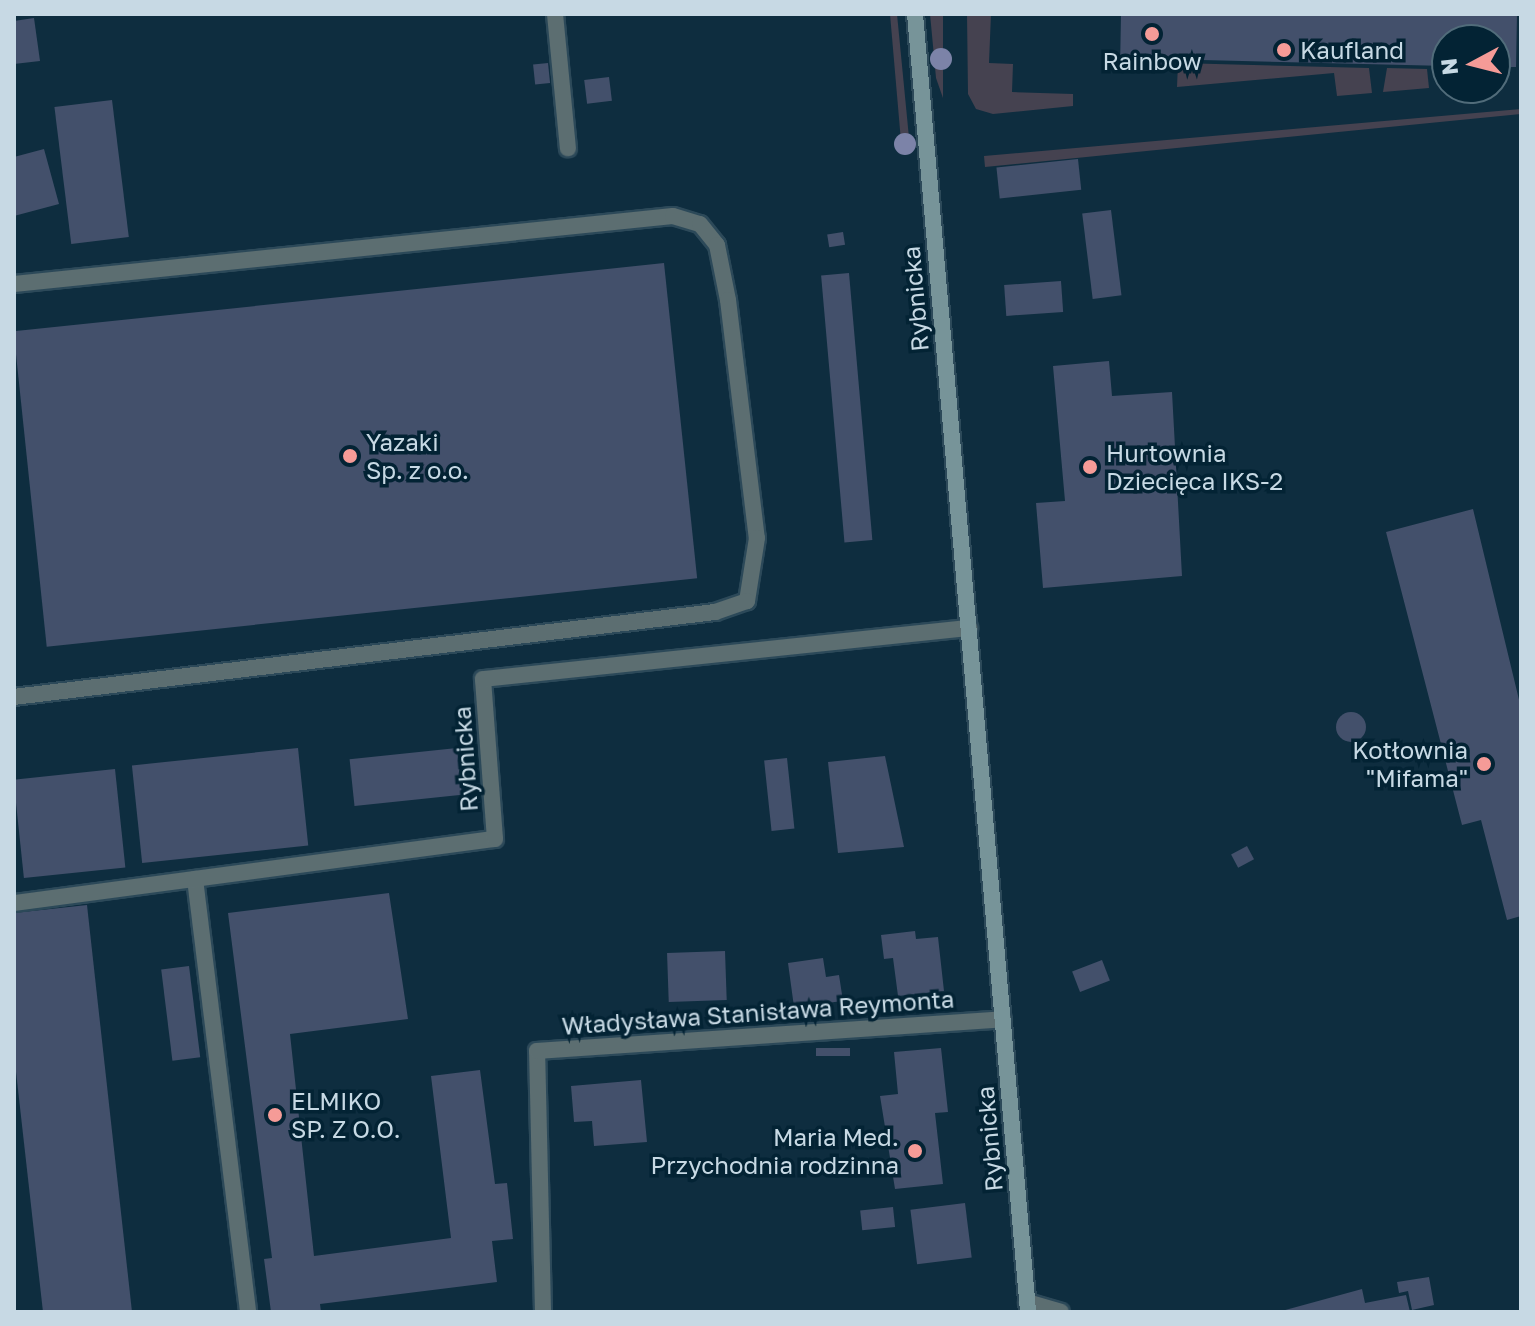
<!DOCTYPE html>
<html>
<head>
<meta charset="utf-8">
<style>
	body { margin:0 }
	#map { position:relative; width:1535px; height:1326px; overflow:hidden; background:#0e2d3f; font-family:"Golos Text",sans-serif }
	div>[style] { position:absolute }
	.green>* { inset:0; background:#454250 }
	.building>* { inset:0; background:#43506b; transform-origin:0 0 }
	.round { border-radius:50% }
	.roads { filter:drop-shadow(2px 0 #2c4959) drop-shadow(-2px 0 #2c4959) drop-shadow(0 2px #2c4959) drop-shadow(0 -2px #2c4959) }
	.lane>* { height:16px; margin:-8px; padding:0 8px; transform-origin:8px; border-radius:8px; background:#5c6e71 }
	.street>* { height:16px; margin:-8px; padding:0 8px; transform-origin:8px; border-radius:8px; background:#5c6e71 }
	.secondary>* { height:16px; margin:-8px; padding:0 8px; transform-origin:8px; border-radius:8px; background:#779499 }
	.trees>* { width:22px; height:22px; margin:-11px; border-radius:50%; background:#7c83a8 }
	.dots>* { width:22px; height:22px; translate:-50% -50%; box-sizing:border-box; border:4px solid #032334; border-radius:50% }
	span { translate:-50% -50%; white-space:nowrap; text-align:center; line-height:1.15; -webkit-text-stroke:7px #032334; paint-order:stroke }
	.poi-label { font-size:24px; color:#c7d9e4 }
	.left { translate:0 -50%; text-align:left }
	.right { translate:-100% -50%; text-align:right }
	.street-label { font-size:24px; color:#c7d9e4 }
	.frame { position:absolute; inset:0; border:16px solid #c7d9e4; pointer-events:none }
	.north { position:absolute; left:1431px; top:24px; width:80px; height:80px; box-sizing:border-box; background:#032334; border:2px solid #516c7a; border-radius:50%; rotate:263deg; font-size:22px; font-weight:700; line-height:32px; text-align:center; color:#c7d9e4 }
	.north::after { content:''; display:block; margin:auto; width:28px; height:36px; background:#f59b97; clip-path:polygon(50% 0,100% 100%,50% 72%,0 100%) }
</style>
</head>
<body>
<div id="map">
	<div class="green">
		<div style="clip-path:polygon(890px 14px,897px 14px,910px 148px,902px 153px)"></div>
		<div style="clip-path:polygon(930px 14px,943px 14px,943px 98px,936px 78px)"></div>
		<div style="clip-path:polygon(967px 14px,991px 14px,989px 63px,1013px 64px,1012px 92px,1073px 94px,1073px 106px,993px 114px,976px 109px,968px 94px)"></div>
		<div style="clip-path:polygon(1178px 63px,1369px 68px,1372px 93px,1337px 96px,1334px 73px,1177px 87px)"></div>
		<div style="clip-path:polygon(1387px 68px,1427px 69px,1429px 88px,1383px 92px)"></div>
		<div style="clip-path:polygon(1521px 109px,1521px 114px,985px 167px,984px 156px)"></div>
	</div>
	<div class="building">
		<div style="clip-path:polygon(1121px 14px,1517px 14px,1516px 67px,1495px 67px,1495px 40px,1447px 40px,1447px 66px,1162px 59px,1162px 70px,1120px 69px)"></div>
		<div style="clip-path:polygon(34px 18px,40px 61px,14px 64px,14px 21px)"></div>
		<div style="left:548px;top:63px;width:20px;height:15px;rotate:84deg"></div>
		<div style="left:609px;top:77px;width:24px;height:25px;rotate:83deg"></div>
		<div style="left:112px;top:100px;width:138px;height:58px;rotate:83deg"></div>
		<div style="clip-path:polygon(44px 149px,59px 204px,14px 216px,14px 157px)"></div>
		<div style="left:1078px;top:159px;width:31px;height:82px;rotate:84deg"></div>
		<div style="left:1111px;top:210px;width:86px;height:29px;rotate:83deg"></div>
		<div style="left:843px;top:232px;width:13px;height:16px;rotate:81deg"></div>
		<div style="left:664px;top:263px;width:317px;height:654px;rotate:84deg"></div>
		<div style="left:849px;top:273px;width:268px;height:28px;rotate:85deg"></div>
		<div style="left:1061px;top:281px;width:31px;height:57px;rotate:86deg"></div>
		<div style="clip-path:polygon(1109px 361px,1112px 396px,1172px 392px,1182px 576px,1043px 588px,1036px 503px,1065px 501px,1053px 366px)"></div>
		<div style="clip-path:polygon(1473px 509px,1521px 708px,1521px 916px,1507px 920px,1481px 820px,1462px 825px,1386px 532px)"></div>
		<div class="round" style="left:1336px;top:712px;width:30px;height:30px"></div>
		<div style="left:298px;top:748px;width:98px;height:167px;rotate:84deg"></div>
		<div style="left:457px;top:748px;width:47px;height:108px;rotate:84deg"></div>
		<div style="clip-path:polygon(885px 756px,904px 847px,838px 853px,828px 762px)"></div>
		<div style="left:787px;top:758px;width:71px;height:23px;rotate:84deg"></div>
		<div style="left:115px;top:769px;width:99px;height:102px;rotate:84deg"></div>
		<div style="left:1247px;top:846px;width:15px;height:18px;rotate:62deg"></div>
		<div style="clip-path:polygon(389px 893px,408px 1019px,290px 1034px,314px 1256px,451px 1238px,431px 1076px,480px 1070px,495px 1184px,507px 1183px,513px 1239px,492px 1241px,497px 1282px,320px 1304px,321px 1312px,271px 1312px,264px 1259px,272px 1258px,228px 913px)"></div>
		<div style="clip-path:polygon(87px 905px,132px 1312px,43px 1312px,14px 1054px,14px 913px)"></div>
		<div style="clip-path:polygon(915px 931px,916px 939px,938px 937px,944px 991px,898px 996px,893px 958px,884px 959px,881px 935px)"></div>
		<div style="left:725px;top:951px;width:49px;height:58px;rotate:88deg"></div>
		<div style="clip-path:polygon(823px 958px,826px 977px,839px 975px,843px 1001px,794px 1007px,788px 963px)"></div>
		<div style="left:1102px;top:960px;width:22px;height:32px;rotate:69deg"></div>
		<div style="left:189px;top:966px;width:92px;height:28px;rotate:83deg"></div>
		<div style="left:850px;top:1048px;width:8px;height:34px;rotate:90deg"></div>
		<div style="clip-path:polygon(941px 1048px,948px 1112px,935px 1113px,943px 1184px,895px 1189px,880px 1096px,898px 1094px,894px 1052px)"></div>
		<div style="clip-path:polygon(641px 1080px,647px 1142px,594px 1146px,592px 1121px,574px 1122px,571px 1086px)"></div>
		<div style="left:965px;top:1203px;width:55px;height:55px;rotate:83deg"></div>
		<div style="left:893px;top:1207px;width:20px;height:33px;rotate:84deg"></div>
		<div style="clip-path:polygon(1429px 1277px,1434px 1305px,1412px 1310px,1408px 1291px,1399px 1293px,1397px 1282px)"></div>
		<div style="clip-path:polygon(1362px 1289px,1365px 1303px,1406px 1295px,1410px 1312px,1278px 1312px)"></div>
	</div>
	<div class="roads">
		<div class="lane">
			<div style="left:555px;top:14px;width:135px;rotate:84.5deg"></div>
			<div style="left:14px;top:284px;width:662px;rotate:-5.89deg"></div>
			<div style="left:673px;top:216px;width:28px;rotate:17deg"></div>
			<div style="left:700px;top:224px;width:27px;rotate:51deg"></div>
			<div style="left:717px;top:245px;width:56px;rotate:78.7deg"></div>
			<div style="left:728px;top:300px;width:240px;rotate:83.1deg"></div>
			<div style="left:757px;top:538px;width:64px;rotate:99deg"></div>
			<div style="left:747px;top:601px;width:34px;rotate:161deg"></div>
			<div style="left:715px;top:612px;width:706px;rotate:173.09deg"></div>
			<div style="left:195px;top:879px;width:436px;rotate:83deg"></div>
		</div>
		<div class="street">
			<div style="left:14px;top:903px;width:485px;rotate:-7.6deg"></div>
			<div style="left:495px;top:839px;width:160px;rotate:-94.3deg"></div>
			<div style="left:483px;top:679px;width:489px;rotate:-6deg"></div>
			<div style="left:1027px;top:1302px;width:35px;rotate:16deg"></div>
			<div style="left:543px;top:1312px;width:261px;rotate:-91.3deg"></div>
			<div style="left:537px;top:1051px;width:467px;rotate:-3.9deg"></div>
		</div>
		<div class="secondary">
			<div style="left:915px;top:14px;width:1303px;rotate:85.02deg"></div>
		</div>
	</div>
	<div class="trees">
		<div style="left:941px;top:59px"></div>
		<div style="left:905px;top:144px"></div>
	</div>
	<div class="dots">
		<div style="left:1152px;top:34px;background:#f59b97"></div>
		<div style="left:1284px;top:50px;background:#f59b97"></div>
		<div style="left:350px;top:456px;background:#f59b97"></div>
		<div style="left:1090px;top:467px;background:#f59b97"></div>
		<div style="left:1484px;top:764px;background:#f59b97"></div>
		<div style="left:275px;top:1115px;background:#f59b97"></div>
		<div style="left:915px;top:1151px;background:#f59b97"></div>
	</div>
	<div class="poi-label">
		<span class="left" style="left:1300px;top:50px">Kaufland</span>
		<span style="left:1152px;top:61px">Rainbow</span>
		<span class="left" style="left:366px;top:456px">Yazaki<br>Sp. z o.o.</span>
		<span class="left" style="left:1106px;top:467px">Hurtownia<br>Dziecięca IKS-2</span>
		<span class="right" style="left:1468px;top:764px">Kotłownia<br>"Mifama"</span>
		<span class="left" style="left:291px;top:1115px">ELMIKO<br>SP. Z O.O.</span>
		<span class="right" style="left:899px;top:1151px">Maria Med.<br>Przychodnia rodzinna</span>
	</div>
	<div class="street-label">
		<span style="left:915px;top:299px;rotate:-95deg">Rybnicka</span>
		<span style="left:465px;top:759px;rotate:-94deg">Rybnicka</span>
		<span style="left:758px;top:1012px;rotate:-4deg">Władysława Stanisława Reymonta</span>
		<span style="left:989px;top:1139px;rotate:-95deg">Rybnicka</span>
	</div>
	<div class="frame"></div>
	<div class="north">N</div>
</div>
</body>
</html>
